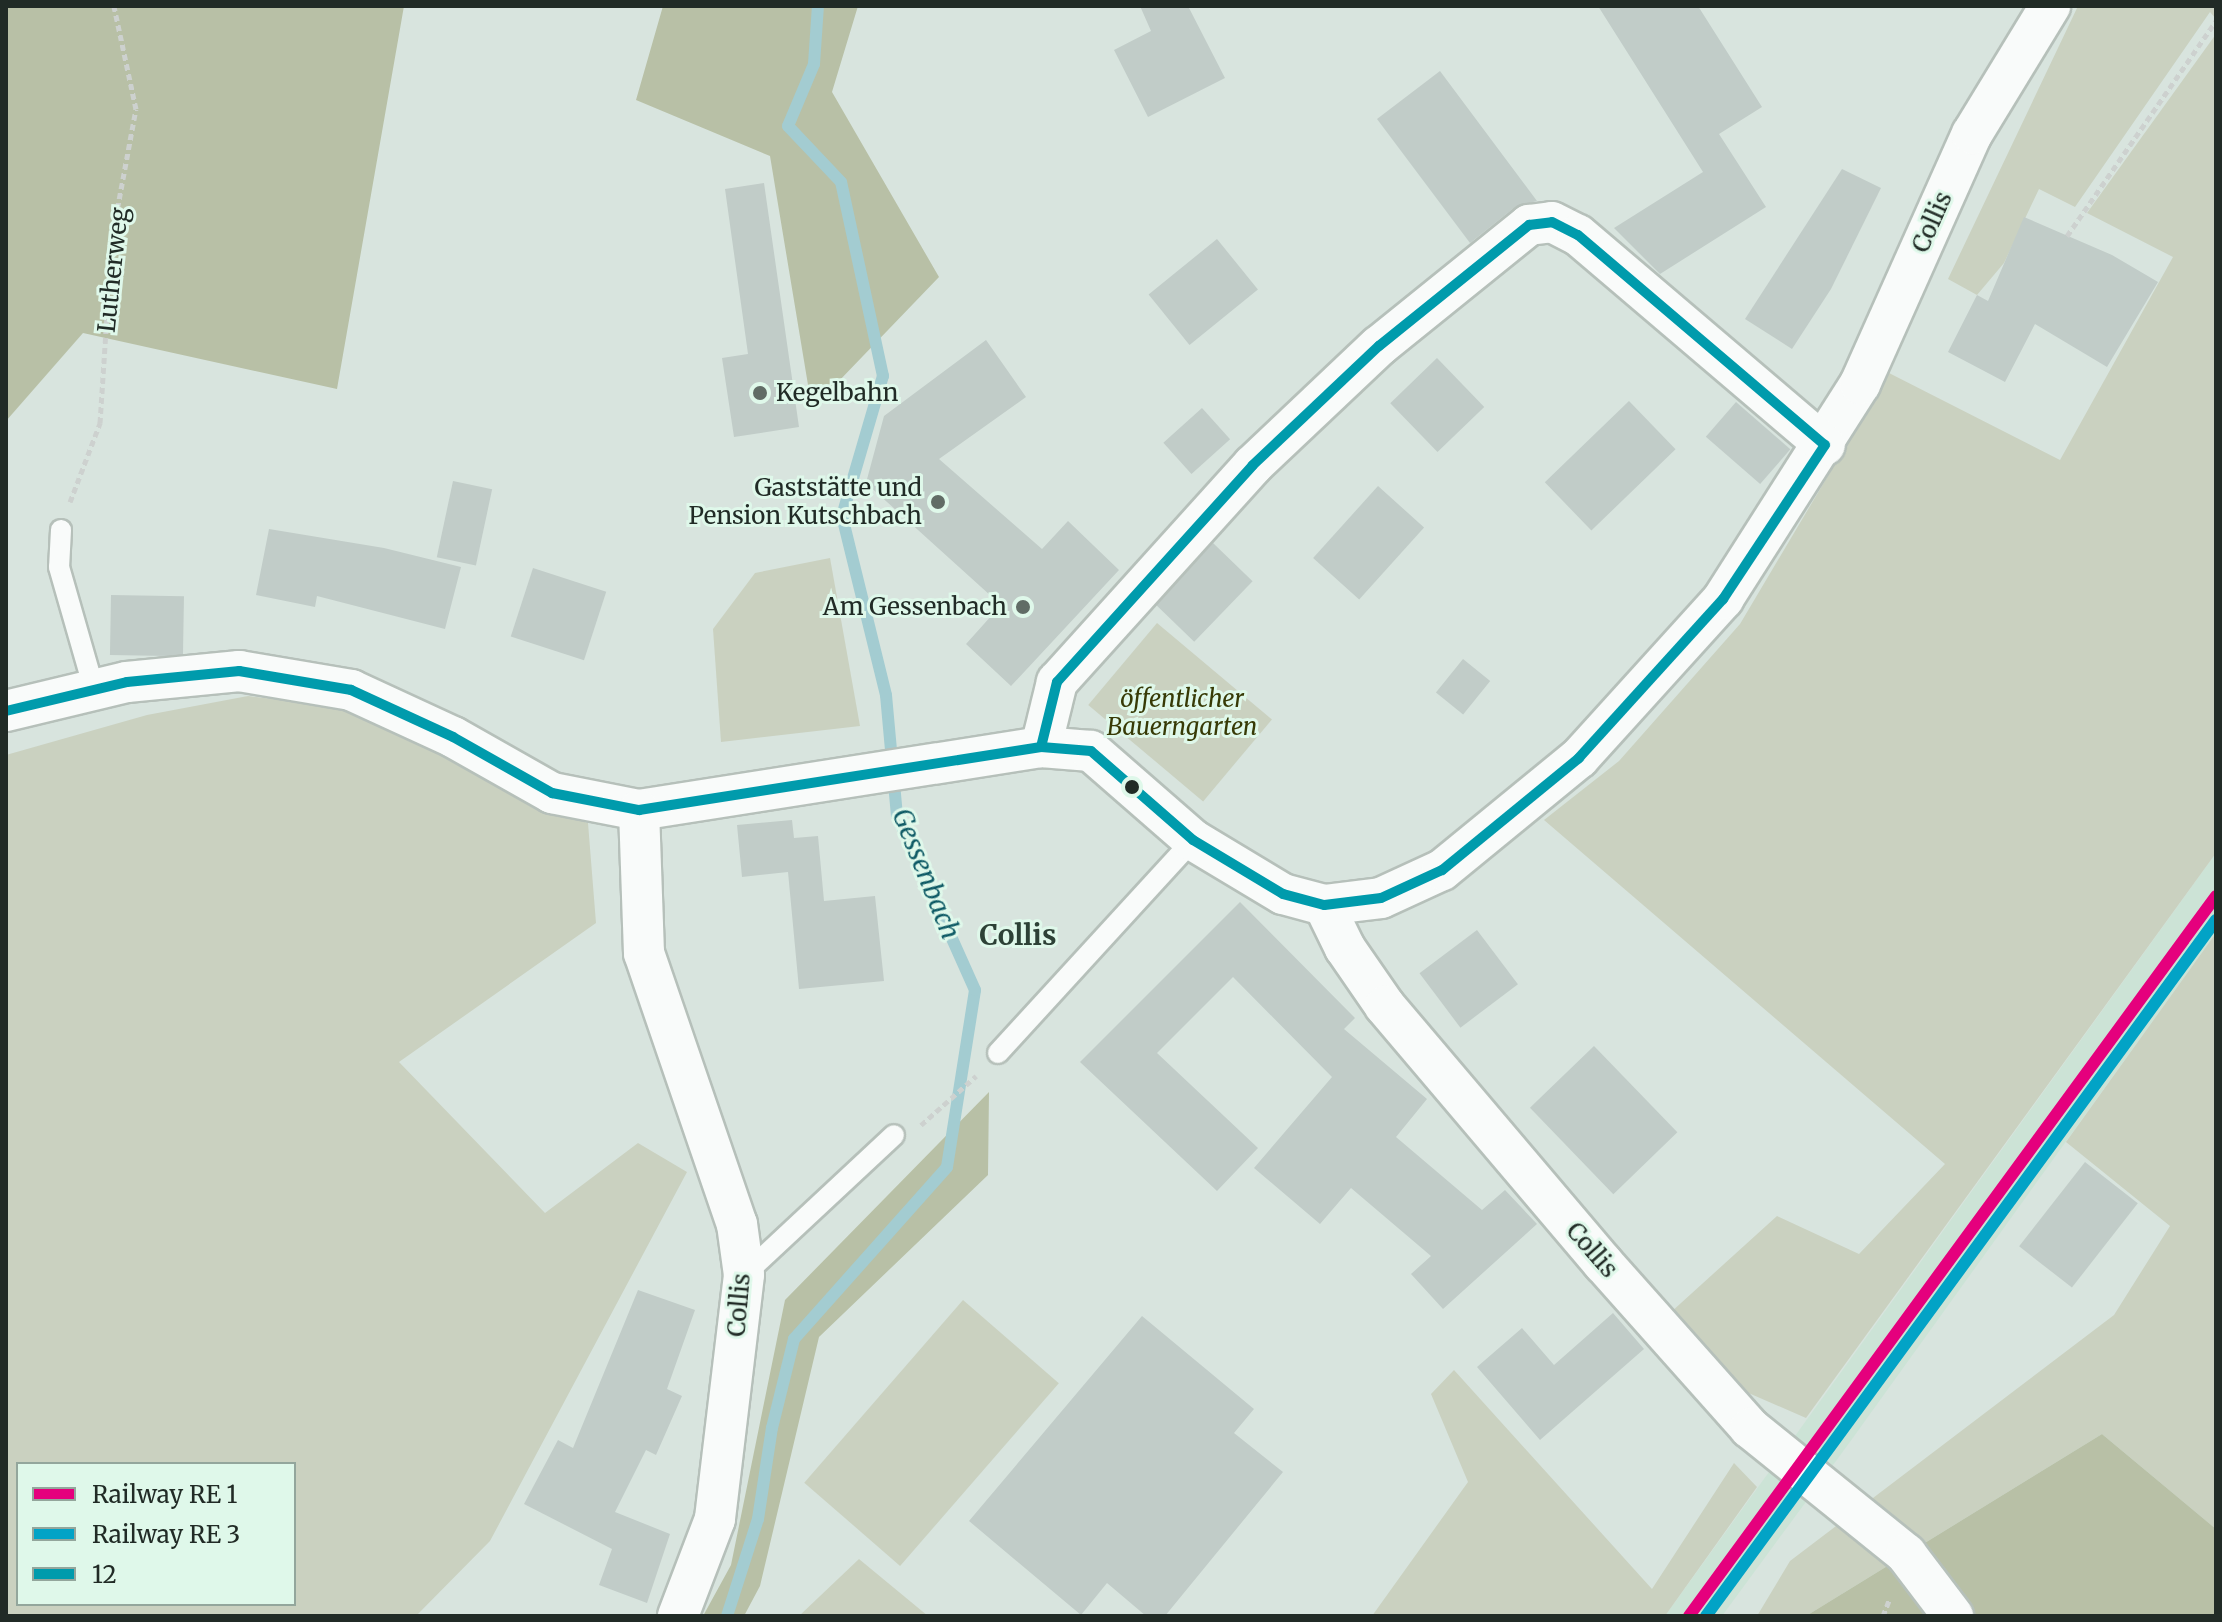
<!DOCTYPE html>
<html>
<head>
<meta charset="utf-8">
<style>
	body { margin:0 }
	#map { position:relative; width:2222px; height:1622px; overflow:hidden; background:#d8e4de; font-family:Merriweather,serif }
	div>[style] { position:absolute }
	.built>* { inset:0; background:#cce3d6 }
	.green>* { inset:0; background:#cad1c0; transform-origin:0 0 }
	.forest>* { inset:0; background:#b8c0a6 }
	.stream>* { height:12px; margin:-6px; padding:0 6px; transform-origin:6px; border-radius:6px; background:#a3ccd1 }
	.building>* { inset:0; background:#c1ccc8; transform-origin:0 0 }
	.path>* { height:5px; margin-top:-2.5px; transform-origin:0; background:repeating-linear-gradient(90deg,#cdd1cf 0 6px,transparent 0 10px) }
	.roads { filter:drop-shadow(2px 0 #b6c0ba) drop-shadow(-2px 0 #b6c0ba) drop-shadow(0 2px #b6c0ba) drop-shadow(0 -2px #b6c0ba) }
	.service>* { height:20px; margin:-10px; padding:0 10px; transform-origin:10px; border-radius:10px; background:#f9fbfa }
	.minor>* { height:40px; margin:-20px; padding:0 20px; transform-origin:20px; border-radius:20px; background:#f9fbfa }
	.bus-1>* { height:10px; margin:-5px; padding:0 5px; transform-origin:5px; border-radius:5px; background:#009bac }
	.rail-1>* { height:12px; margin:-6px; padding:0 6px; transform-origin:6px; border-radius:6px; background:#e5007d }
	.rail-2>* { height:12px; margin:-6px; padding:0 6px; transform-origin:6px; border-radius:6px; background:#02a3c6 }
	.dots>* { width:22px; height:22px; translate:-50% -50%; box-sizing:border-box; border:4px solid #dff8ea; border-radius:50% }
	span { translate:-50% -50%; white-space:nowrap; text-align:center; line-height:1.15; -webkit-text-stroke:6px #dff8ea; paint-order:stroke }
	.street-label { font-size:24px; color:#212b26 }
	.poi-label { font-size:24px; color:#212b26 }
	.left { translate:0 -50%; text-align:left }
	.right { translate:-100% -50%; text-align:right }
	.park-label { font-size:24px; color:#373a06; font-style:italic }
	.water-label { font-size:26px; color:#0e5a65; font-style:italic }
	.quarter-label { font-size:28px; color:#2d4136; font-weight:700 }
	.frame { position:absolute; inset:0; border:8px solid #212b26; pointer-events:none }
	.legend { position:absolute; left:16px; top:1462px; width:280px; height:144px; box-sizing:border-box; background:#dff8ea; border:2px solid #93a69c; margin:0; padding:10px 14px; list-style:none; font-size:24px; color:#212b26 }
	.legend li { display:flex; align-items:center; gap:16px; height:40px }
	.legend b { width:40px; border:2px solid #93a69c }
</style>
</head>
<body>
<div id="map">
	<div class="built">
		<div style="clip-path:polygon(2216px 853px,2216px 933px,1847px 1446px,1722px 1616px,1665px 1616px)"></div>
	</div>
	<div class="green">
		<div style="clip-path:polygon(2078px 6px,2216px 6px,2216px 19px,2210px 12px,2075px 207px,2039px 189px,2004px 263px,1977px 295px,1948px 279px)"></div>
		<div style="clip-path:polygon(2216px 34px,2216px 853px,1806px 1418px,1737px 1388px,1670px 1313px,1777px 1216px,1859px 1254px,1945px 1164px,1544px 820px,1619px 761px,1740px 624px,1889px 373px,2060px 460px,2173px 257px,2087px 213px)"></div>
		<div style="clip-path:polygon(830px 558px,860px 726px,721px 742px,713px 629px,755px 573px)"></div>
		<div style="left:1157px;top:623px;width:150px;height:107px;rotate:40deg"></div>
		<div style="clip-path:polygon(evenodd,248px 696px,346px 708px,476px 766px,543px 810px,588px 823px,596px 923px,399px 1062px,545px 1213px,638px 1143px,687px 1172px,490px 1541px,416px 1616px,6px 1616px,6px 755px,147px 715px,248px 696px,18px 1464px,294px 1464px,294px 1604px,18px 1604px,18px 1464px)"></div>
		<div style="clip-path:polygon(2216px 933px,2216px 1529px,2102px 1434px,1806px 1616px,1757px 1616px,1790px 1561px,2114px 1315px,2170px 1226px,2066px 1142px)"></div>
		<div style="left:963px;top:1300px;width:127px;height:242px;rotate:41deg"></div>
		<div style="clip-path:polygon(1454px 1370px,1652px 1589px,1734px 1463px,1757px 1487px,1665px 1616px,1372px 1616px,1468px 1482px,1431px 1394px)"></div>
		<div style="clip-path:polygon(859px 1559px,928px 1616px,799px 1616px)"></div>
	</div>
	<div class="forest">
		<div style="clip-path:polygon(6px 6px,404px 6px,337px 389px,83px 333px,6px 421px)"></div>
		<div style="clip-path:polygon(663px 6px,858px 6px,832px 92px,939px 277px,812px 409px,770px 156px,636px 100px)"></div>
		<div style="clip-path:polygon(989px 1092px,988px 1175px,819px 1337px,760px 1586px,744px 1616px,703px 1616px,731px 1565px,785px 1300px)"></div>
		<div style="clip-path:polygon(2102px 1434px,2216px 1529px,2216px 1616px,1806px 1616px)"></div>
	</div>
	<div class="stream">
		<div style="left:727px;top:1616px;width:102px;rotate:-72.3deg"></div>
		<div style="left:758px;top:1519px;width:92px;rotate:-81.3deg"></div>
		<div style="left:772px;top:1428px;width:92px;rotate:-76.1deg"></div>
		<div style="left:794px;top:1339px;width:230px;rotate:-48.3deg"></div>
		<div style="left:947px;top:1167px;width:179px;rotate:-81deg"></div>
		<div style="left:975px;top:990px;width:191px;rotate:-114.1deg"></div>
		<div style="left:897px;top:816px;width:121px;rotate:-95.2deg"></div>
		<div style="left:886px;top:695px;width:184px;rotate:-103.8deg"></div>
		<div style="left:842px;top:516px;width:146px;rotate:-73.7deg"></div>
		<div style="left:883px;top:376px;width:198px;rotate:-102.2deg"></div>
		<div style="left:841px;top:182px;width:77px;rotate:-133.4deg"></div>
		<div style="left:788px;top:126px;width:67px;rotate:-67.2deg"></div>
		<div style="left:814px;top:64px;width:58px;rotate:-86.1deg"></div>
	</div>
	<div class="building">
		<div style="clip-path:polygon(1140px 6px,1188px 6px,1225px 78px,1148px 117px,1114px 50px,1151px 31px)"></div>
		<div style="clip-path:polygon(1598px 6px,1698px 6px,1762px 107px,1719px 134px,1766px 207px,1660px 274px,1614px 228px,1703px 172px)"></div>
		<div style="clip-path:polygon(1440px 71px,1537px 201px,1515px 207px,1470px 243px,1377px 119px)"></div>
		<div style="clip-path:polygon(1842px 169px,1881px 188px,1831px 289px,1792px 349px,1745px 319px)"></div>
		<div style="clip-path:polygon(764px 183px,799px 427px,734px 437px,722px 358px,748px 354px,725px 189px)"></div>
		<div style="clip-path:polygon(2024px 217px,2112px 255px,2158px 282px,2107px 367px,2035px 324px,2005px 382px,1948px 352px,1977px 295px,1988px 301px)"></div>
		<div style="left:1217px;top:239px;width:65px;height:88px;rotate:51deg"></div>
		<div style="clip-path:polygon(986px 340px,1026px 397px,939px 459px,1042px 549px,1068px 521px,1119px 570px,1011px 686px,966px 644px,1001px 605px,866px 483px,884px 416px)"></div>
		<div style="left:1437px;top:358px;width:68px;height:65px;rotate:46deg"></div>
		<div style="left:1629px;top:401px;width:67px;height:117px;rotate:46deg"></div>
		<div style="left:1736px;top:402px;width:72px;height:46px;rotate:41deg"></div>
		<div style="left:1202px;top:408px;width:42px;height:52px;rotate:48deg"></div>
		<div style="left:453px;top:481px;width:40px;height:78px;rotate:12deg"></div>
		<div style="left:1378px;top:486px;width:62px;height:97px;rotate:42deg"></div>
		<div style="clip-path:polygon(269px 529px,384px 548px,461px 567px,445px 629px,317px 596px,315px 607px,256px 595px)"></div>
		<div style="left:1213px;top:543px;width:55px;height:84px;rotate:44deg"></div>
		<div style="left:533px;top:568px;width:77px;height:72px;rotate:18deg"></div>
		<div style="left:111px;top:595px;width:73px;height:60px;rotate:1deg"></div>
		<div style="left:1463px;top:659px;width:35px;height:43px;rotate:39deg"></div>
		<div style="clip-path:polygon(792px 820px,794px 838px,818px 836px,824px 901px,875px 896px,884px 981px,799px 989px,788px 872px,742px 877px,737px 825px)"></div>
		<div style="clip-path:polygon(1240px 902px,1355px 1018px,1344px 1029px,1427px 1099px,1396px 1137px,1482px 1210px,1505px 1190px,1537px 1224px,1443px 1309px,1411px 1274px,1431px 1256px,1351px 1188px,1320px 1224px,1254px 1168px,1332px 1077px,1233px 977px,1157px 1053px,1258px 1148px,1217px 1191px,1080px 1062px)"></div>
		<div style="left:1477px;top:930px;width:68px;height:72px;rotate:53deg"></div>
		<div style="left:1594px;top:1046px;width:120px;height:89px;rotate:46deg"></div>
		<div style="left:2085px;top:1162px;width:67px;height:107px;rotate:38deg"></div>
		<div style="clip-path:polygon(638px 1290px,695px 1310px,667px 1389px,682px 1396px,656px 1455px,646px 1450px,615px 1512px,670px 1534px,647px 1603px,599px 1585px,612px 1549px,524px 1504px,558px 1440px,573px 1448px)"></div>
		<div style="clip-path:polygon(1613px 1313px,1644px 1349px,1540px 1440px,1477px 1367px,1522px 1328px,1554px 1365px)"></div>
		<div style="clip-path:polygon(1142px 1316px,1254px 1409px,1234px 1433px,1283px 1472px,1165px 1616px,1146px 1616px,1107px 1583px,1081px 1615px,969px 1521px)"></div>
	</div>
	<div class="path">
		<div style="left:2067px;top:236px;width:262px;rotate:-55.3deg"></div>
		<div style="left:70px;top:502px;width:85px;rotate:-69.2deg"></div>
		<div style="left:100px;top:423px;width:185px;rotate:-86.3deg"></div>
		<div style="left:112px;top:238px;width:131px;rotate:-79.5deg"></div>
		<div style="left:136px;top:109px;width:105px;rotate:-102.1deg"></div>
		<div style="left:921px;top:1125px;width:74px;rotate:-41.7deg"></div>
		<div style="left:1883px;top:1616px;width:17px;rotate:-69deg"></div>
	</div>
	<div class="roads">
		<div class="service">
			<div style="left:61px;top:530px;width:37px;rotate:93deg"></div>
			<div style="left:59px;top:567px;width:127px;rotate:74deg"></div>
			<div style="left:998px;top:1053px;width:289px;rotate:-47.5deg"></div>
			<div style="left:744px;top:1275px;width:205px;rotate:-43deg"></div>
		</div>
		<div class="minor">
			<div style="left:6px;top:711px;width:124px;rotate:-13.5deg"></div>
			<div style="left:127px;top:682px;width:113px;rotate:-5.6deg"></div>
			<div style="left:239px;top:671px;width:114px;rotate:9.6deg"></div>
			<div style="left:351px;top:690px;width:112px;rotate:24.7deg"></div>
			<div style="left:453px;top:737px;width:114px;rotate:29.5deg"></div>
			<div style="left:552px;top:793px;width:89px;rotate:11.1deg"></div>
			<div style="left:639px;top:810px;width:407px;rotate:-8.9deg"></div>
			<div style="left:1041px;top:747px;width:50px;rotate:4.6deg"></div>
			<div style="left:1091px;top:751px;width:135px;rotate:41.1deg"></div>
			<div style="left:1193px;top:840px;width:105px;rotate:31deg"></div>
			<div style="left:1283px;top:894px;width:42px;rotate:15deg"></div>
			<div style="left:1324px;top:905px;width:57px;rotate:-7deg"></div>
			<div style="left:1381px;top:898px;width:67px;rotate:-24.7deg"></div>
			<div style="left:1442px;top:870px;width:177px;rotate:-39.3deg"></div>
			<div style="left:1579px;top:758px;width:215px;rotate:-47.8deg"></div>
			<div style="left:1723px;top:599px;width:255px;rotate:-57.5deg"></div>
			<div style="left:1860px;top:384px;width:274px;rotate:-65.9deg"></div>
			<div style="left:1972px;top:134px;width:150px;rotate:-58.6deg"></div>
			<div style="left:1041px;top:747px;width:67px;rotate:-76.2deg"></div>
			<div style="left:1057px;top:682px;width:292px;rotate:-47.9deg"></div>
			<div style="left:1253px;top:465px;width:173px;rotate:-43.4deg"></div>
			<div style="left:1379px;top:346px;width:193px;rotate:-38.9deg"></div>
			<div style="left:1529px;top:225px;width:23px;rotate:-7deg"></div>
			<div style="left:1552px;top:222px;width:29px;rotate:27deg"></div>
			<div style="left:1578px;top:235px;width:324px;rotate:40.4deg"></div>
			<div style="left:639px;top:810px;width:143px;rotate:88deg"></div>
			<div style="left:644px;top:953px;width:287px;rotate:71.1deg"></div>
			<div style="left:737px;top:1224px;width:51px;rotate:82.2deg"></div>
			<div style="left:744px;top:1275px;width:246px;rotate:96.8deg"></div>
			<div style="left:715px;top:1519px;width:104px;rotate:110.9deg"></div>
			<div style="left:1324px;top:905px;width:48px;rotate:64deg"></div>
			<div style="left:1345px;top:948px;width:70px;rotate:55.4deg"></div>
			<div style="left:1385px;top:1006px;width:337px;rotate:49.7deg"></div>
			<div style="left:1603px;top:1263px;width:221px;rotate:48.3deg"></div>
			<div style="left:1750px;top:1428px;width:201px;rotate:38.9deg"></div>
			<div style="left:1906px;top:1554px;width:78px;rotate:52.8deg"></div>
		</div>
	</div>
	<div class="bus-1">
		<div style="left:1552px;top:222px;width:29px;rotate:27deg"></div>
		<div style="left:1578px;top:235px;width:324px;rotate:40.4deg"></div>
		<div style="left:1825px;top:445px;width:185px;rotate:123.5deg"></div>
		<div style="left:1723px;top:599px;width:215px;rotate:132.2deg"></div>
		<div style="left:1579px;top:758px;width:177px;rotate:140.7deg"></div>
		<div style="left:1442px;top:870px;width:67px;rotate:155.3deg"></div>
		<div style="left:1381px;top:898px;width:57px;rotate:173deg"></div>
		<div style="left:1324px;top:905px;width:42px;rotate:-165deg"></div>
		<div style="left:1283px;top:894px;width:105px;rotate:-149deg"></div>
		<div style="left:1193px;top:840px;width:135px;rotate:-138.9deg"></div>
		<div style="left:1091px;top:751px;width:50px;rotate:-175.4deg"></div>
		<div style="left:1041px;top:747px;width:67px;rotate:-76.2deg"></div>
		<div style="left:1057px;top:682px;width:292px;rotate:-47.9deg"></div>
		<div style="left:1253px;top:465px;width:173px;rotate:-43.4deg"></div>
		<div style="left:1379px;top:346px;width:193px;rotate:-38.9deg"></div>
		<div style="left:1529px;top:225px;width:23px;rotate:-7deg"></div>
		<div style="left:6px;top:711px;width:124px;rotate:-13.5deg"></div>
		<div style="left:127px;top:682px;width:113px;rotate:-5.6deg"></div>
		<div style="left:239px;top:671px;width:114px;rotate:9.6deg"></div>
		<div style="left:351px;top:690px;width:112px;rotate:24.7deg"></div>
		<div style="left:453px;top:737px;width:114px;rotate:29.5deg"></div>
		<div style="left:552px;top:793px;width:89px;rotate:11.1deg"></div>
		<div style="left:639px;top:810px;width:407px;rotate:-8.9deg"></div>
	</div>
	<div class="rail-1">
		<div style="left:1689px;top:1616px;width:892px;rotate:-53.8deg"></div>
	</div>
	<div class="rail-2">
		<div style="left:1706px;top:1616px;width:863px;rotate:-53.77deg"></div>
	</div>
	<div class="dots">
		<div style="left:760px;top:393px;background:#616c66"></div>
		<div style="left:938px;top:502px;background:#616c66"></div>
		<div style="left:1023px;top:607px;background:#616c66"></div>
		<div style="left:1132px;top:787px;background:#212b26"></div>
	</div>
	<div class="street-label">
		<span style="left:1932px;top:222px;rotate:-66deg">Collis</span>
		<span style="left:113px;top:270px;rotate:-84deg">Lutherweg</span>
		<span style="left:1592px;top:1250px;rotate:49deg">Collis</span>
		<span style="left:739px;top:1305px;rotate:-85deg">Collis</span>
	</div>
	<div class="poi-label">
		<span class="left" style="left:776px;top:393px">Kegelbahn</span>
		<span class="right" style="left:922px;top:502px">Gaststätte und<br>Pension Kutschbach</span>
		<span class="right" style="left:1007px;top:607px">Am Gessenbach</span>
	</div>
	<div class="park-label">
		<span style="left:1182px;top:713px">öffentlicher<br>Bauerngarten</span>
	</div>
	<div class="water-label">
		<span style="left:926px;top:874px;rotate:68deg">Gessenbach</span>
	</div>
	<div class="quarter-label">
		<span style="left:1018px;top:935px">Collis</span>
	</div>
	<div class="frame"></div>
	<ul class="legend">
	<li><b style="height:10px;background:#e5007d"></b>Railway RE 1</li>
	<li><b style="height:10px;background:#02a3c6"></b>Railway RE 3</li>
	<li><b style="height:10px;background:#009bac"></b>12</li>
	</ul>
</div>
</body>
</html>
